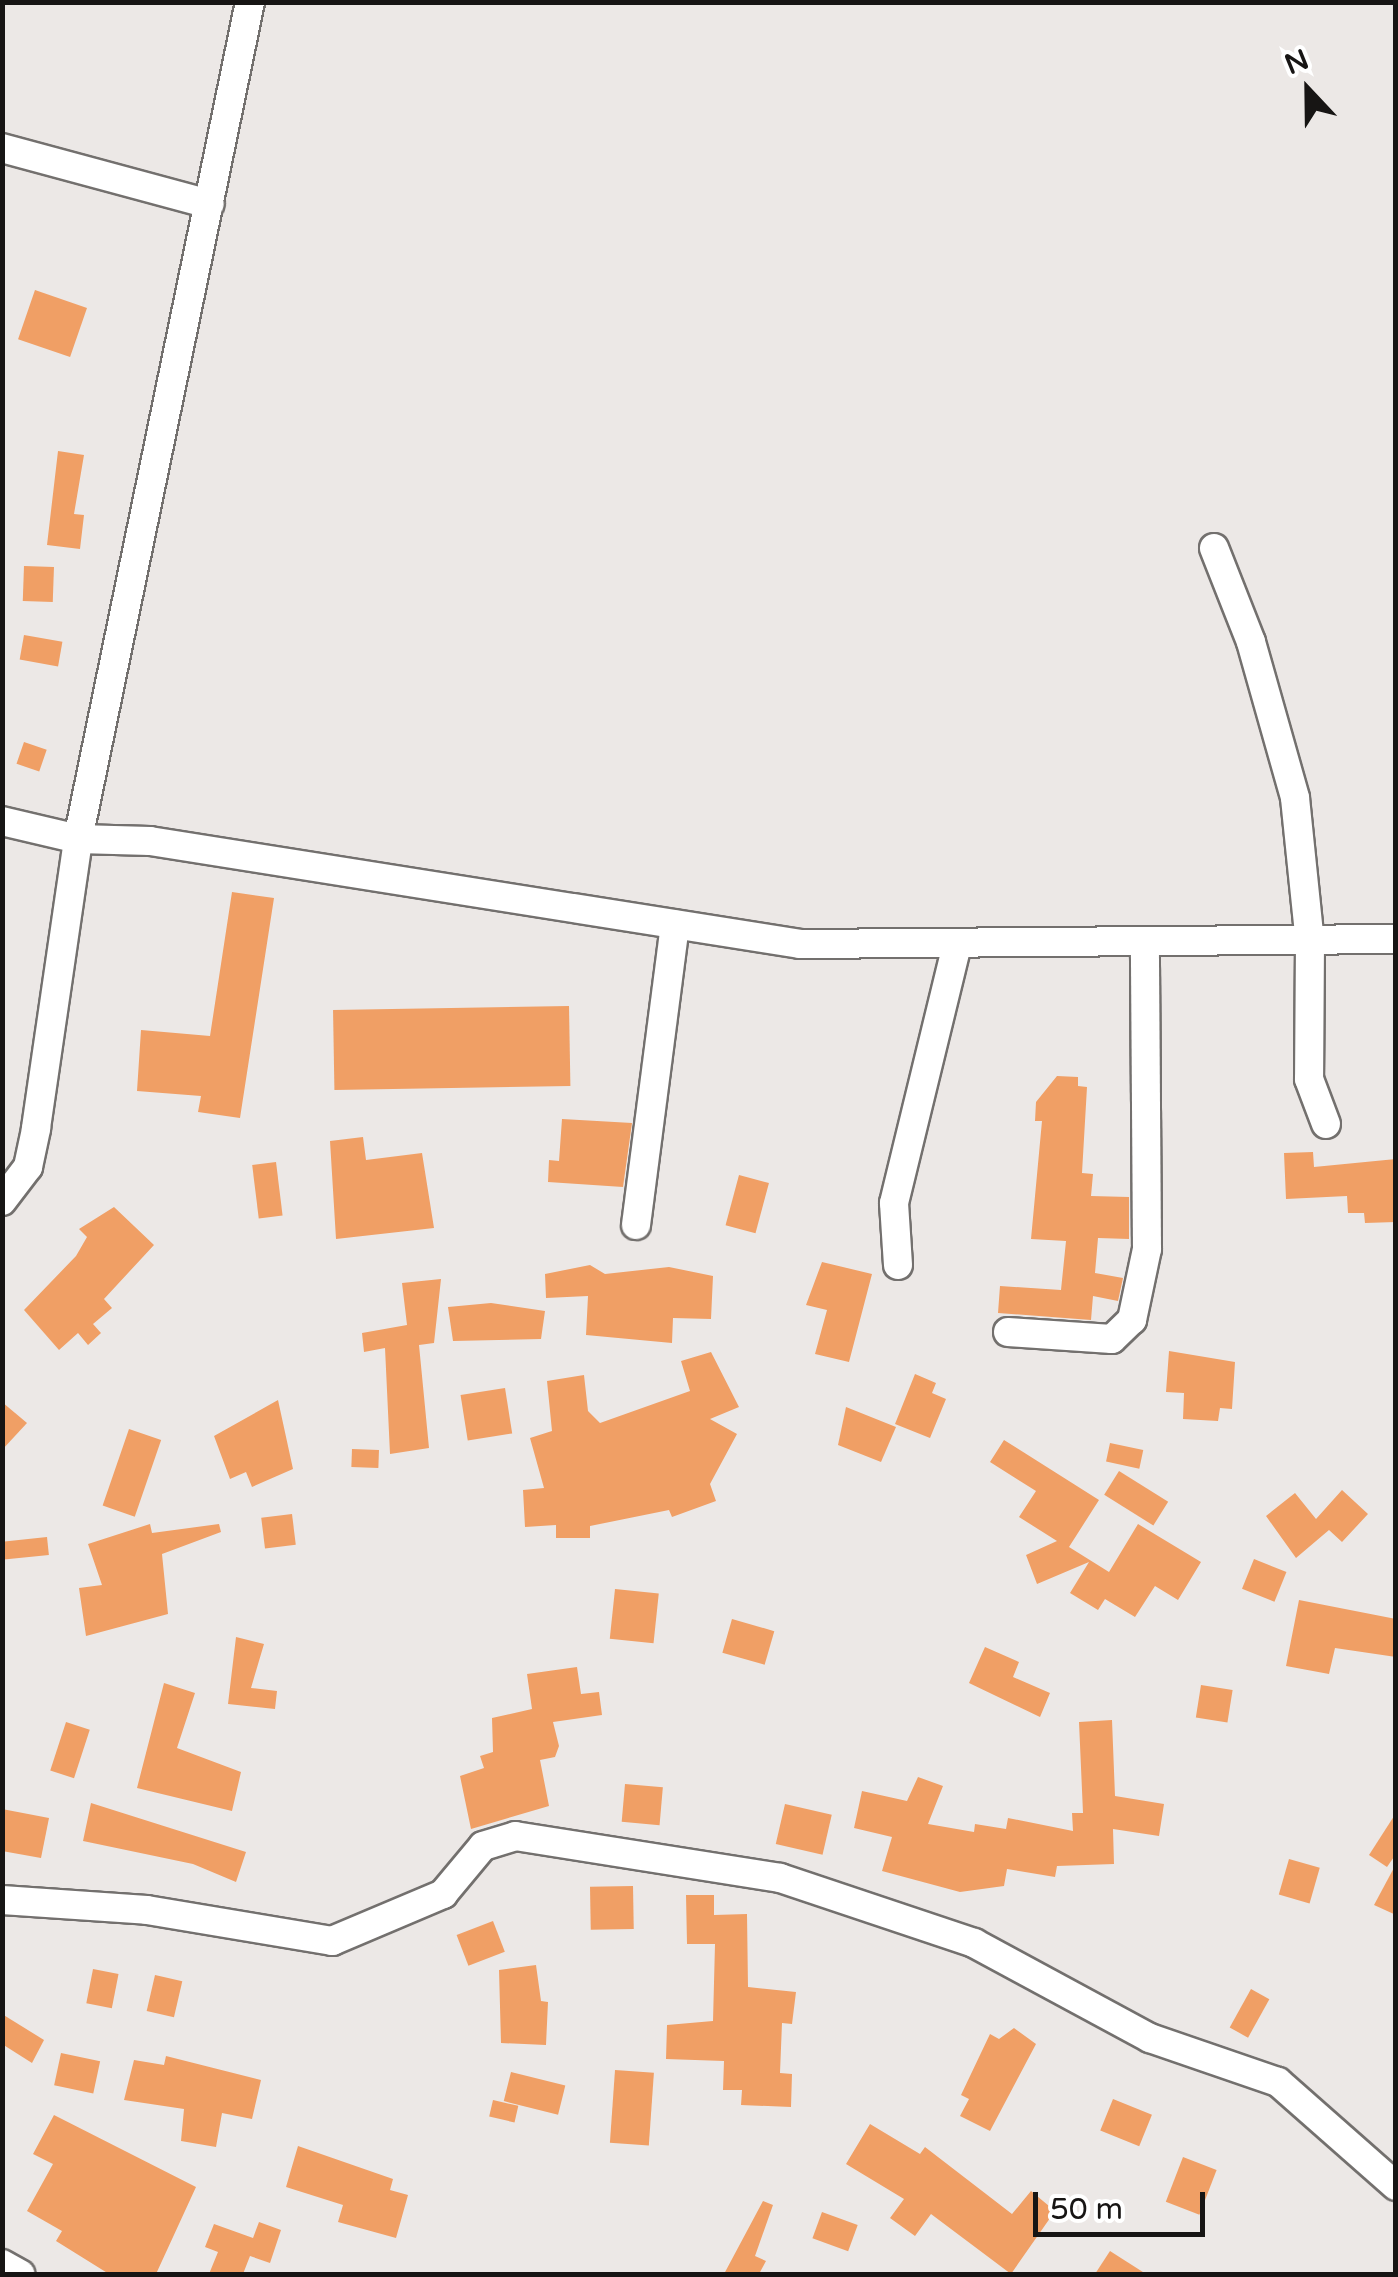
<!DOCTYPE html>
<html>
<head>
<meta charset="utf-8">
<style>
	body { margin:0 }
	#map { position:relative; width:1398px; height:2277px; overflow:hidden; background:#ece8e6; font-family:"Varela Round",sans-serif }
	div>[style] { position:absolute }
	.building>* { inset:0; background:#f09f65; transform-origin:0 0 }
	.roads { filter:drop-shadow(2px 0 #73706e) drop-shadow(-2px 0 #73706e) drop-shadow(0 2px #73706e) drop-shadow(0 -2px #73706e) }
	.minor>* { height:28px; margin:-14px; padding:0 14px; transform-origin:14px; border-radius:14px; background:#fff }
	span { translate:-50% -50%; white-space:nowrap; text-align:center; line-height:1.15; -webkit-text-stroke:9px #fff; paint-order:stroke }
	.frame { position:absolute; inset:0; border:5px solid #171514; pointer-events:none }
	.north { position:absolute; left:1258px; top:40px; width:100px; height:100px; -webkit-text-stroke:8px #fff; paint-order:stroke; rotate:338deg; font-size:28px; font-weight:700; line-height:40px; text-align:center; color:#171514 }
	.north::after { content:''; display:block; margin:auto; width:35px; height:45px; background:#171514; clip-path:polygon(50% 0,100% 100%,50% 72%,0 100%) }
	.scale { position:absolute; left:1033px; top:2192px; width:172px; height:45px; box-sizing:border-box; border:5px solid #171514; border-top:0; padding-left:12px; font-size:30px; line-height:35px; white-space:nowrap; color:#171514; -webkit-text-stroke:8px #fff; paint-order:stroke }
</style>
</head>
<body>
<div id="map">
	<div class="building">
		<div style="left:35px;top:290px;width:55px;height:52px;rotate:19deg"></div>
		<div style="clip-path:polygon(58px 451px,84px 455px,74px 514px,84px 515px,80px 549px,47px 545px)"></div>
		<div style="left:24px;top:566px;width:30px;height:35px;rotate:2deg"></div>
		<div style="left:24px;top:635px;width:39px;height:25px;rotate:10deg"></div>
		<div style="left:24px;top:742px;width:24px;height:23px;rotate:19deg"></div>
		<div style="clip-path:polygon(232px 892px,274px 898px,240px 1118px,198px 1112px,201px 1096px,137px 1091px,141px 1030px,210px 1036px)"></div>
		<div style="left:569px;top:1006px;width:80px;height:236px;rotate:89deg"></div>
		<div style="clip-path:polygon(1057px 1076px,1078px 1077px,1078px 1086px,1087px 1087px,1082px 1173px,1093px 1174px,1091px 1196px,1129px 1197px,1129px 1239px,1098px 1238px,1095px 1273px,1123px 1278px,1118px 1301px,1093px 1296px,1091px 1320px,998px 1313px,1000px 1286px,1061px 1290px,1066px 1241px,1031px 1239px,1042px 1121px,1035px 1121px,1036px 1102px)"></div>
		<div style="clip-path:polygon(562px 1119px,632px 1123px,623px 1187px,548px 1182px,549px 1160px,559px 1161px)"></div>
		<div style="clip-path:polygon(363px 1137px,366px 1160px,422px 1153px,434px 1228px,336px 1239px,330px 1141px)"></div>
		<div style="clip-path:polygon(1313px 1152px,1314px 1167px,1396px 1159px,1396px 1222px,1365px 1223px,1364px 1213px,1348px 1213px,1347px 1196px,1286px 1199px,1284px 1153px)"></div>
		<div style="left:276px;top:1162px;width:54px;height:24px;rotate:83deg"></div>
		<div style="left:739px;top:1175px;width:31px;height:52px;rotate:15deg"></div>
		<div style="clip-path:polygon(114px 1207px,154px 1245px,104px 1299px,112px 1308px,93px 1324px,101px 1333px,88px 1345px,78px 1333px,59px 1350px,24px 1310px,76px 1256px,87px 1237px,79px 1229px)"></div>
		<div style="clip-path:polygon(822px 1262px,872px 1274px,849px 1362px,815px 1354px,827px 1310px,806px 1305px)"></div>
		<div style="clip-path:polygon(590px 1265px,605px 1274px,669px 1267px,713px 1276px,711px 1319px,673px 1318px,672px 1343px,586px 1335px,588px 1296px,546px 1298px,545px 1274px)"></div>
		<div style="clip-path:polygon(441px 1279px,434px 1343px,419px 1345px,429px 1448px,390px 1454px,385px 1348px,364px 1352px,362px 1333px,407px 1325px,402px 1283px)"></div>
		<div style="clip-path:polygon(491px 1303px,545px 1311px,541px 1339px,453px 1341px,448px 1307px)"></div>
		<div style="clip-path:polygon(1169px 1351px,1235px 1362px,1232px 1409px,1220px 1408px,1218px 1421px,1183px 1419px,1184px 1393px,1166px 1392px)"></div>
		<div style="clip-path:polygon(711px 1352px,739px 1407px,710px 1419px,737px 1434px,710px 1484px,716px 1501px,672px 1517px,669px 1510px,590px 1526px,590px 1538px,556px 1538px,556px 1525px,525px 1527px,523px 1490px,544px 1488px,530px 1438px,552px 1431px,547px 1381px,584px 1375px,588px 1411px,600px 1423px,690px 1391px,681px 1361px)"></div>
		<div style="clip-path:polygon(915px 1374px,936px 1383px,932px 1393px,946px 1399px,930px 1438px,895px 1424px)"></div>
		<div style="left:505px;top:1388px;width:46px;height:45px;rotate:81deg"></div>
		<div style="clip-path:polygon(278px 1400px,293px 1469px,252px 1487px,246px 1472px,230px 1479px,214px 1436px)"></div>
		<div style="clip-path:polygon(2px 1402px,27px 1423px,2px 1450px)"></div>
		<div style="clip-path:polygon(846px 1407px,896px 1427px,881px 1462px,838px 1445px)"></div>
		<div style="left:129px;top:1429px;width:34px;height:81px;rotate:19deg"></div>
		<div style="clip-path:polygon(1004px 1440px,1099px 1500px,1069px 1547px,1109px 1572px,1138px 1524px,1201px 1562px,1178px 1600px,1155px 1586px,1135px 1617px,1105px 1599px,1098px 1610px,1070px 1593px,1089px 1562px,1037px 1584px,1026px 1555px,1057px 1541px,1019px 1517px,1036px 1491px,990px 1462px)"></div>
		<div style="left:1110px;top:1443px;width:34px;height:19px;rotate:12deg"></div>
		<div style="left:352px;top:1449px;width:27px;height:18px;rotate:2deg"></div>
		<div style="left:1119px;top:1471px;width:58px;height:28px;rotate:32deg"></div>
		<div style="clip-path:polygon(1342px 1490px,1368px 1514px,1342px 1542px,1329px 1530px,1296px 1558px,1266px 1516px,1295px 1493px,1316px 1519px)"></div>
		<div style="left:292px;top:1514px;width:31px;height:31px;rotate:83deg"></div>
		<div style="clip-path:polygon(150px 1524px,152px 1533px,219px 1524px,221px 1532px,162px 1554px,168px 1614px,86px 1636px,79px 1588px,102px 1585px,88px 1544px)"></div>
		<div style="left:47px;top:1537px;width:18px;height:45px;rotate:84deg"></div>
		<div style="left:1254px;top:1559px;width:35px;height:32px;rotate:22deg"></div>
		<div style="left:615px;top:1589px;width:44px;height:50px;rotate:6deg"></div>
		<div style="clip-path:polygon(1299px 1600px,1396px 1619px,1396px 1657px,1335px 1648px,1329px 1674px,1286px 1666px)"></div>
		<div style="left:732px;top:1619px;width:44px;height:35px;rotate:16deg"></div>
		<div style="clip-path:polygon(236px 1637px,264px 1644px,251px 1688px,277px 1691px,275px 1709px,228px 1704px)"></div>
		<div style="clip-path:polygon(985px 1647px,1019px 1662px,1013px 1677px,1050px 1693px,1040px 1717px,969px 1683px)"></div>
		<div style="clip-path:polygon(577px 1667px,581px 1694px,599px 1692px,602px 1715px,553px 1722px,559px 1746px,555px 1757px,540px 1760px,549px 1806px,471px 1829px,460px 1776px,484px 1768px,480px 1756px,493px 1752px,492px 1718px,532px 1709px,527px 1674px)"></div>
		<div style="clip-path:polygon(164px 1683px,195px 1693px,177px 1748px,241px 1772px,232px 1811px,137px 1788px)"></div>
		<div style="left:1201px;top:1685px;width:32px;height:33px;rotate:9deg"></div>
		<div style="clip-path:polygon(1112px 1720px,1115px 1796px,1164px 1804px,1159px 1836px,1113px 1829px,1114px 1864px,1057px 1866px,1055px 1877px,1007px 1869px,1004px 1886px,960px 1892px,882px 1871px,892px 1837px,854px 1828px,862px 1791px,907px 1801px,918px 1777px,943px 1786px,928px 1824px,974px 1832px,975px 1824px,1006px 1829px,1008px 1818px,1073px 1831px,1072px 1813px,1083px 1813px,1079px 1722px)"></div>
		<div style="left:66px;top:1722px;width:25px;height:51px;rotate:18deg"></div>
		<div style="left:625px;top:1784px;width:38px;height:38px;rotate:5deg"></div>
		<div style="clip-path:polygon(91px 1803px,246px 1852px,236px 1882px,193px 1864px,83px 1841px)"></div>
		<div style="left:785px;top:1804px;width:48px;height:41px;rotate:13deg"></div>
		<div style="clip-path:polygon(2px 1809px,49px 1818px,41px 1858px,2px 1851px)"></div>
		<div style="clip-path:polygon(1396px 1813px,1396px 1854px,1387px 1867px,1369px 1855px)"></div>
		<div style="left:1289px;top:1859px;width:32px;height:37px;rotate:16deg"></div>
		<div style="clip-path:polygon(1396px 1864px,1396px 1915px,1374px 1905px)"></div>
		<div style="left:633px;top:1886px;width:43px;height:43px;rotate:89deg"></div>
		<div style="clip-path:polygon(686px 1895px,714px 1895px,714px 1915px,747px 1914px,748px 1987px,796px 1992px,792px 2024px,782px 2023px,780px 2073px,792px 2074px,791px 2107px,741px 2105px,742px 2090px,723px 2090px,724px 2061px,666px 2059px,667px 2025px,713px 2021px,715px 1944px,687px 1944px)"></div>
		<div style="left:493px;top:1921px;width:33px;height:39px;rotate:69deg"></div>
		<div style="clip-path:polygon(536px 1965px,541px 2001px,548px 2002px,546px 2045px,501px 2043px,499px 1970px)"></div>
		<div style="left:93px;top:1969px;width:26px;height:35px;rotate:11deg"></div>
		<div style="left:155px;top:1975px;width:28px;height:37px;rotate:13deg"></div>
		<div style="left:1251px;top:1989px;width:21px;height:44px;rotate:29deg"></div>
		<div style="clip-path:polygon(2px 2014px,44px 2040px,32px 2063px,2px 2044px)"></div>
		<div style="clip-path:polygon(1014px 2028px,1036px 2044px,990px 2131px,960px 2116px,969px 2099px,961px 2095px,990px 2034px,999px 2039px)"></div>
		<div style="left:61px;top:2053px;width:40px;height:33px;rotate:12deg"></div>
		<div style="clip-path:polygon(166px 2056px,261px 2080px,252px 2119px,222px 2113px,216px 2147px,181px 2141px,184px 2109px,124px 2100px,134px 2060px,164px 2065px)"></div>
		<div style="left:615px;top:2070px;width:39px;height:73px;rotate:4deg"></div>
		<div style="left:511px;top:2072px;width:56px;height:30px;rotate:14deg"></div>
		<div style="left:1113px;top:2099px;width:42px;height:34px;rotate:22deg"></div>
		<div style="left:493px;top:2100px;width:26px;height:17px;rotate:13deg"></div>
		<div style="clip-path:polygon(54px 2115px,196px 2187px,156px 2274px,109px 2274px,56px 2241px,62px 2231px,27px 2211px,53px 2164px,33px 2154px)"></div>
		<div style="clip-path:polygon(870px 2124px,920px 2154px,925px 2147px,1012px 2214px,1031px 2191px,1055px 2211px,1011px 2274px,931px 2214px,915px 2236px,890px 2218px,904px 2199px,846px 2164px)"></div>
		<div style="clip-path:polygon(298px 2146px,393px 2179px,390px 2190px,408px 2195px,396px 2238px,338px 2222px,343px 2205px,286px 2187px)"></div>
		<div style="left:1183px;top:2157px;width:36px;height:48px;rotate:21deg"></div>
		<div style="clip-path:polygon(763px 2201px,773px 2205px,755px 2256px,766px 2261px,759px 2274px,724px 2274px)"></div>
		<div style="left:822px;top:2212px;width:38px;height:28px;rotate:20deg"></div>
		<div style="clip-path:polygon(259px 2222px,281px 2230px,270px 2263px,250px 2256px,243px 2274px,209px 2274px,218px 2252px,205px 2247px,214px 2224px,253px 2238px)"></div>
		<div style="clip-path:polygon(1110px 2251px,1146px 2274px,1095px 2274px)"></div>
	</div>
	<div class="roads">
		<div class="minor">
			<div style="left:2px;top:148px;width:215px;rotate:15.1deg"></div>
			<div style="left:1214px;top:548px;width:101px;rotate:68.5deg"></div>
			<div style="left:1251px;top:642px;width:162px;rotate:74.2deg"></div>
			<div style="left:1295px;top:798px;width:145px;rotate:84.1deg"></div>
			<div style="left:1310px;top:942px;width:137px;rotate:90.4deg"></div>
			<div style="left:1309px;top:1079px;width:48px;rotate:69.3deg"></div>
			<div style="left:2px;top:821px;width:78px;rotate:13.3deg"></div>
			<div style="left:78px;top:839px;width:854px;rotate:-78.39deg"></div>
			<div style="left:2px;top:1201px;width:43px;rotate:-52.6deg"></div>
			<div style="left:28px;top:1167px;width:40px;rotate:-78deg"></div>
			<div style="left:36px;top:1128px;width:292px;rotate:-81.7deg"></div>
			<div style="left:78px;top:839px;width:72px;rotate:1.6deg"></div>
			<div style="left:150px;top:841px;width:658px;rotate:9deg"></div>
			<div style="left:800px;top:944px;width:596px;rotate:-0.48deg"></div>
			<div style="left:636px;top:1225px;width:303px;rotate:-82.6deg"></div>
			<div style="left:898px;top:1265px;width:62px;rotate:-93.7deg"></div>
			<div style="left:894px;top:1203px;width:266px;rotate:-76.3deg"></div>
			<div style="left:1008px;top:1332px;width:104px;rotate:3.9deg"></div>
			<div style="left:1112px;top:1339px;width:28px;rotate:-44deg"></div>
			<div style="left:1132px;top:1320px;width:73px;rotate:-78.1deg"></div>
			<div style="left:1147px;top:1249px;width:306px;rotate:-90.4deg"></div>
			<div style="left:2px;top:1900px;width:145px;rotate:3.9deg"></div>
			<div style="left:147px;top:1910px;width:188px;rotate:9.5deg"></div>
			<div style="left:332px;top:1941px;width:121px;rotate:-22.9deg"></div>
			<div style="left:443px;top:1894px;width:62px;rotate:-50.2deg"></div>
			<div style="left:483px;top:1846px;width:34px;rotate:-17deg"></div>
			<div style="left:515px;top:1836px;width:268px;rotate:9deg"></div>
			<div style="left:780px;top:1878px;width:205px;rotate:18.5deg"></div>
			<div style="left:974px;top:1943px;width:200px;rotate:28.4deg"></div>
			<div style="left:1150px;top:2038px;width:135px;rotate:19deg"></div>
			<div style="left:1278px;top:2082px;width:157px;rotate:41.4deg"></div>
			<div style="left:2px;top:2264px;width:21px;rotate:29deg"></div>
		</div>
	</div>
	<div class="frame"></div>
	<div class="north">N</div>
	<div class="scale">50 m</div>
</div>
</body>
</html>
